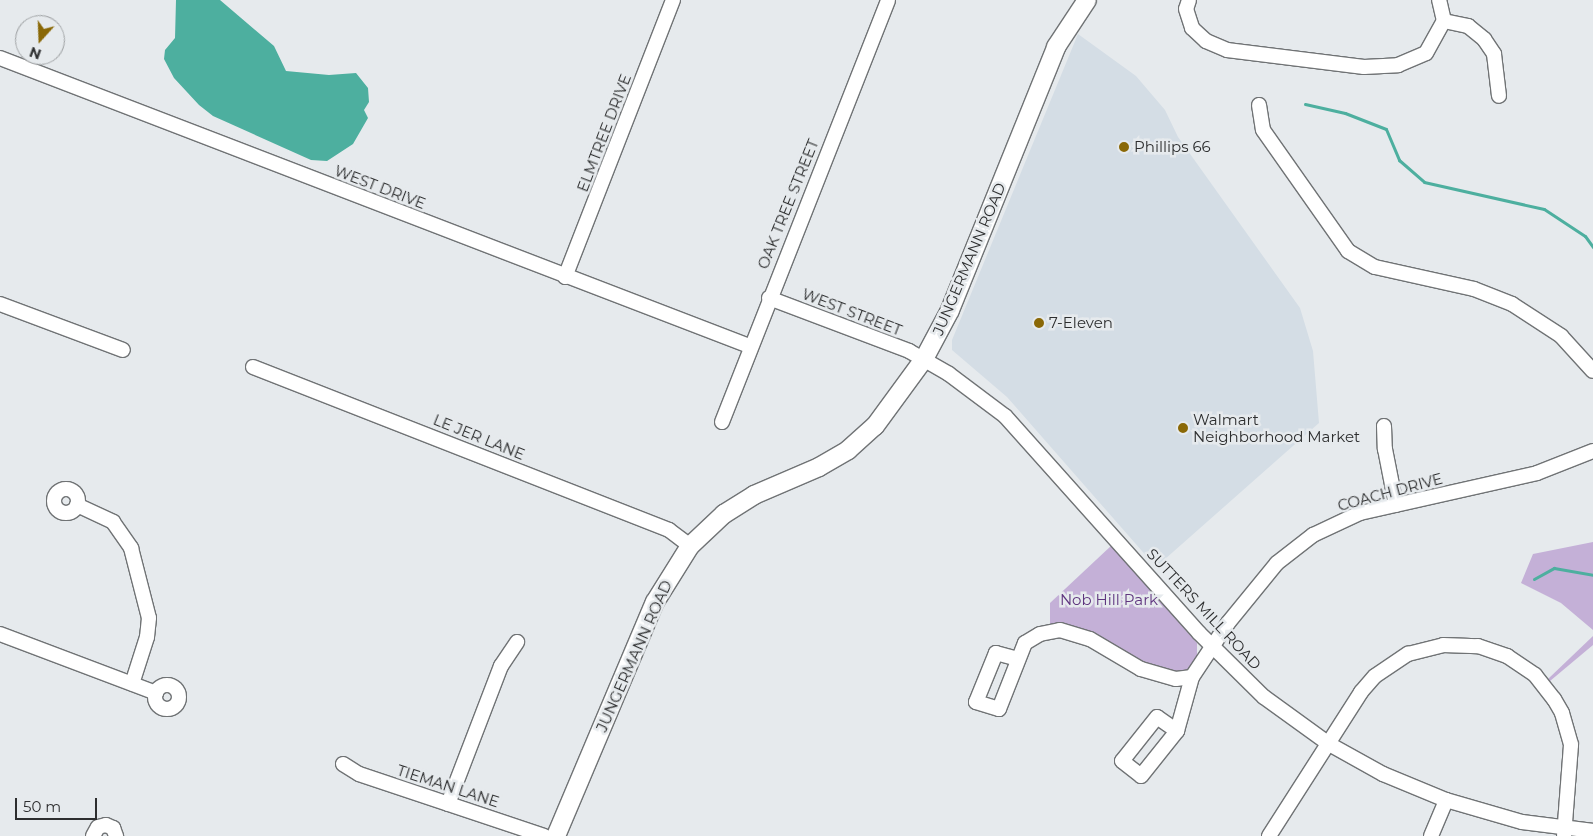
<!DOCTYPE html>
<html>
<head>
<meta charset="utf-8">
<style>
	body { margin:0 }
	#map { position:relative; width:1593px; height:836px; overflow:hidden; background:#e6eaed; font-family:Montserrat,sans-serif }
	div>[style] { position:absolute }
	.built>* { inset:0; background:#d4dde5 }
	.green>* { inset:0; background:#c4b0d7 }
	.water>* { inset:0; background:#4daf9f }
	.stream>* { height:3px; margin:-1.5px; padding:0 1.5px; transform-origin:1.5px; border-radius:1.5px; background:#4daf9f }
	.roads { filter:drop-shadow(1px 0 #707375) drop-shadow(-1px 0 #707375) drop-shadow(0 1px #707375) drop-shadow(0 -1px #707375) }
	.minor>* { height:14px; margin:-7px; padding:0 7px; transform-origin:7px; border-radius:7px; background:#fff }
	.minor>.ring { margin:-7px; padding:0; box-sizing:content-box; background:none; border:14px solid #fff; border-radius:50% }
	.major>* { height:18px; margin:-9px; padding:0 9px; transform-origin:9px; border-radius:9px; background:#fff }
	.dots>* { width:14px; height:14px; translate:-50% -50%; box-sizing:border-box; border:2px solid #e6eaed; border-radius:50% }
	span { translate:-50% -50%; white-space:nowrap; text-align:center; line-height:1.15; -webkit-text-stroke:5px #e6eaed; paint-order:stroke }
	.street-label { font-size:15px; color:#2d2e2f }
	.poi-label { font-size:15px; color:#2d2e2f }
	.left { translate:0 -50%; text-align:left }
	.park-label { font-size:15px; color:#5f357f }
	.north { position:absolute; left:15px; top:15px; width:50px; height:50px; box-sizing:border-box; background:#e6eaed; border:1px solid #9c9fa1; border-radius:50%; rotate:200deg; font-size:14px; font-weight:700; line-height:20px; text-align:center; color:#2d2e2f }
	.north::after { content:''; display:block; margin:auto; width:18px; height:22px; background:#8a6806; clip-path:polygon(50% 0,100% 100%,50% 72%,0 100%) }
	.scale { position:absolute; left:15px; top:798px; width:82px; height:22px; box-sizing:border-box; border:2px solid #2d2e2f; border-top:0; padding-left:6px; font-size:15px; line-height:18px; white-space:nowrap; color:#2d2e2f; -webkit-text-stroke:4px #e6eaed; paint-order:stroke }
</style>
</head>
<body>
<div id="map">
	<div class="built">
		<div style="clip-path:polygon(1078px 34px,1136px 76px,1165px 110px,1178px 137px,1300px 308px,1313px 351px,1319px 423px,1156px 567px,1007px 397px,952px 350px,952px 340px)"></div>
	</div>
	<div class="green">
		<div style="clip-path:polygon(1593px 542px,1593px 630px,1561px 603px,1521px 583px,1533px 554px)"></div>
		<div style="clip-path:polygon(1112px 545px,1197px 643px,1197px 658px,1187px 672px,1168px 673px,1050px 626px,1050px 603px)"></div>
		<div style="clip-path:polygon(1593px 636px,1593px 645px,1550px 681px,1548px 679px)"></div>
	</div>
	<div class="water">
		<div style="clip-path:polygon(176px 0,220px 0,274px 46px,286px 71px,329px 75px,356px 73px,368px 88px,369px 102px,364px 110px,368px 118px,353px 144px,327px 161px,311px 160px,213px 116px,199px 105px,174px 78px,164px 59px,165px 50px,175px 38px)"></div>
	</div>
	<div class="stream">
		<div style="left:1305px;top:104px;width:41px;rotate:12.7deg"></div>
		<div style="left:1345px;top:113px;width:44px;rotate:21.3deg"></div>
		<div style="left:1386px;top:129px;width:34px;rotate:67deg"></div>
		<div style="left:1399px;top:160px;width:33px;rotate:41deg"></div>
		<div style="left:1424px;top:182px;width:123px;rotate:12.7deg"></div>
		<div style="left:1544px;top:209px;width:49px;rotate:33.4deg"></div>
		<div style="left:1585px;top:236px;width:14px;rotate:54deg"></div>
		<div style="left:1534px;top:579px;width:23px;rotate:-29deg"></div>
		<div style="left:1554px;top:568px;width:40px;rotate:10deg"></div>
	</div>
	<div class="roads">
		<div class="minor">
			<div style="left:1189px;top:0;width:9px;rotate:108deg"></div>
			<div style="left:1186px;top:9px;width:20px;rotate:72deg"></div>
			<div style="left:1192px;top:28px;width:19px;rotate:43deg"></div>
			<div style="left:1206px;top:41px;width:23px;rotate:23deg"></div>
			<div style="left:1227px;top:50px;width:138px;rotate:7.1deg"></div>
			<div style="left:1364px;top:67px;width:34px;rotate:-3deg"></div>
			<div style="left:1398px;top:65px;width:30px;rotate:-23deg"></div>
			<div style="left:1426px;top:53px;width:37px;rotate:-61deg"></div>
			<div style="left:1444px;top:21px;width:22px;rotate:-103deg"></div>
			<div style="left:1444px;top:21px;width:25px;rotate:12deg"></div>
			<div style="left:1468px;top:26px;width:21px;rotate:39deg"></div>
			<div style="left:1484px;top:39px;width:18px;rotate:56deg"></div>
			<div style="left:1494px;top:54px;width:42px;rotate:83.2deg"></div>
			<div style="left:0;top:58px;width:802px;rotate:21.03deg"></div>
			<div style="left:1259px;top:105px;width:25px;rotate:81deg"></div>
			<div style="left:1263px;top:130px;width:148px;rotate:54.9deg"></div>
			<div style="left:1348px;top:251px;width:31px;rotate:31deg"></div>
			<div style="left:1375px;top:267px;width:101px;rotate:12.5deg"></div>
			<div style="left:1474px;top:289px;width:41px;rotate:21.5deg"></div>
			<div style="left:1512px;top:304px;width:59px;rotate:33.1deg"></div>
			<div style="left:1561px;top:336px;width:47px;rotate:47.6deg"></div>
			<div style="left:565px;top:277px;width:297px;rotate:-68.7deg"></div>
			<div style="left:769px;top:298px;width:150px;rotate:20.7deg"></div>
			<div style="left:909px;top:351px;width:46px;rotate:29.9deg"></div>
			<div style="left:949px;top:374px;width:70px;rotate:36.9deg"></div>
			<div style="left:1005px;top:416px;width:291px;rotate:48.2deg"></div>
			<div style="left:1199px;top:633px;width:91px;rotate:44.6deg"></div>
			<div style="left:1264px;top:697px;width:80px;rotate:35.9deg"></div>
			<div style="left:1329px;top:744px;width:62px;rotate:29.1deg"></div>
			<div style="left:1383px;top:774px;width:68px;rotate:22.4deg"></div>
			<div style="left:1446px;top:800px;width:79px;rotate:16.1deg"></div>
			<div style="left:1522px;top:822px;width:72px;rotate:7.2deg"></div>
			<div style="left:0;top:304px;width:131px;rotate:20.5deg"></div>
			<div style="left:253px;top:367px;width:447px;rotate:21.4deg"></div>
			<div style="left:669px;top:530px;width:26px;rotate:37deg"></div>
			<div style="left:722px;top:422px;width:453px;rotate:-68.5deg"></div>
			<div style="left:1384px;top:426px;width:23px;rotate:88deg"></div>
			<div style="left:1385px;top:449px;width:57px;rotate:78.9deg"></div>
			<div class="ring" style="left:54px;top:489px;width:10px;height:10px"></div>
			<div style="left:77px;top:505px;width:40px;rotate:25deg"></div>
			<div style="left:113px;top:522px;width:32px;rotate:55deg"></div>
			<div style="left:131px;top:548px;width:72px;rotate:75.6deg"></div>
			<div style="left:149px;top:618px;width:19px;rotate:96deg"></div>
			<div style="left:147px;top:637px;width:49px;rotate:107.7deg"></div>
			<div style="left:0;top:634px;width:167px;rotate:20.7deg"></div>
			<div style="left:1018px;top:659px;width:23px;rotate:-165deg"></div>
			<div style="left:996px;top:653px;width:53px;rotate:112.2deg"></div>
			<div style="left:976px;top:702px;width:24px;rotate:17deg"></div>
			<div style="left:999px;top:709px;width:71px;rotate:-68.5deg"></div>
			<div style="left:1025px;top:643px;width:17px;rotate:-31deg"></div>
			<div style="left:1040px;top:634px;width:20px;rotate:-11deg"></div>
			<div style="left:1060px;top:630px;width:31px;rotate:17deg"></div>
			<div style="left:1090px;top:639px;width:59px;rotate:30.5deg"></div>
			<div style="left:1141px;top:669px;width:36px;rotate:16deg"></div>
			<div style="left:1176px;top:679px;width:16px;rotate:-7deg"></div>
			<div class="ring" style="left:155px;top:685px;width:10px;height:10px"></div>
			<div style="left:1177px;top:731px;width:24px;rotate:-145deg"></div>
			<div style="left:1157px;top:717px;width:56px;rotate:128.5deg"></div>
			<div style="left:1122px;top:761px;width:24px;rotate:38deg"></div>
			<div style="left:1141px;top:776px;width:58px;rotate:-51.3deg"></div>
			<div style="left:1177px;top:731px;width:56px;rotate:-74.5deg"></div>
			<div style="left:1192px;top:677px;width:65px;rotate:-56.3deg"></div>
			<div style="left:1228px;top:623px;width:77px;rotate:-50.8deg"></div>
			<div style="left:1277px;top:563px;width:46px;rotate:-37.9deg"></div>
			<div style="left:1313px;top:535px;width:52px;rotate:-25.1deg"></div>
			<div style="left:1360px;top:513px;width:181px;rotate:-12.7deg"></div>
			<div style="left:1537px;top:473px;width:60px;rotate:-21.4deg"></div>
			<div style="left:343px;top:764px;width:19px;rotate:32deg"></div>
			<div style="left:359px;top:774px;width:195px;rotate:18.5deg"></div>
			<div style="left:448px;top:804px;width:148px;rotate:-69deg"></div>
			<div style="left:501px;top:666px;width:29px;rotate:-56deg"></div>
			<div style="left:93px;top:836px;width:10px;rotate:-61deg"></div>
			<div style="left:98px;top:827px;width:8px;rotate:-14deg"></div>
			<div style="left:106px;top:825px;width:8px;rotate:23deg"></div>
			<div style="left:113px;top:828px;width:9px;rotate:69deg"></div>
			<div style="left:1269px;top:836px;width:171px;rotate:-57.4deg"></div>
			<div style="left:1361px;top:692px;width:21px;rotate:-49deg"></div>
			<div style="left:1375px;top:676px;width:40px;rotate:-34deg"></div>
			<div style="left:1408px;top:654px;width:36px;rotate:-14deg"></div>
			<div style="left:1443px;top:645px;width:35px;rotate:2deg"></div>
			<div style="left:1478px;top:646px;width:31px;rotate:19deg"></div>
			<div style="left:1507px;top:656px;width:34px;rotate:34deg"></div>
			<div style="left:1535px;top:675px;width:31px;rotate:52deg"></div>
			<div style="left:1554px;top:699px;width:16px;rotate:60deg"></div>
			<div style="left:1562px;top:713px;width:33px;rotate:74deg"></div>
			<div style="left:1571px;top:745px;width:91px;rotate:94.4deg"></div>
			<div style="left:1431px;top:836px;width:39px;rotate:-67deg"></div>
		</div>
		<div class="major">
			<div style="left:556px;top:836px;width:254px;rotate:-67.1deg"></div>
			<div style="left:655px;top:602px;width:66px;rotate:-58deg"></div>
			<div style="left:690px;top:546px;width:47px;rotate:-43.3deg"></div>
			<div style="left:724px;top:514px;width:36px;rotate:-32deg"></div>
			<div style="left:754px;top:495px;width:71px;rotate:-23.3deg"></div>
			<div style="left:819px;top:467px;width:34px;rotate:-30deg"></div>
			<div style="left:848px;top:450px;width:36px;rotate:-42deg"></div>
			<div style="left:875px;top:426px;width:83px;rotate:-53.8deg"></div>
			<div style="left:924px;top:359px;width:55px;rotate:-62deg"></div>
			<div style="left:950px;top:310px;width:284px;rotate:-68deg"></div>
			<div style="left:1056px;top:47px;width:56px;rotate:-56.6deg"></div>
		</div>
	</div>
	<div class="dots">
		<div style="left:1124px;top:147px;background:#8a6806"></div>
		<div style="left:1039px;top:323px;background:#8a6806"></div>
		<div style="left:1183px;top:428px;background:#8a6806"></div>
	</div>
	<div class="street-label">
		<span style="left:604px;top:133px;rotate:-69deg">ELMTREE DRIVE</span>
		<span style="left:380px;top:187px;rotate:21deg">WEST DRIVE</span>
		<span style="left:788px;top:204px;rotate:-68deg">OAK TREE STREET</span>
		<span style="left:969px;top:259px;rotate:-67deg">JUNGERMANN ROAD</span>
		<span style="left:852px;top:312px;rotate:21deg">WEST STREET</span>
		<span style="left:479px;top:437px;rotate:22deg">LE JER LANE</span>
		<span style="left:1390px;top:492px;rotate:-15deg">COACH DRIVE</span>
		<span style="left:1204px;top:609px;rotate:47deg">SUTTERS MILL ROAD</span>
		<span style="left:634px;top:656px;rotate:-66deg">JUNGERMANN ROAD</span>
		<span style="left:448px;top:786px;rotate:18deg">TIEMAN LANE</span>
	</div>
	<div class="poi-label">
		<span class="left" style="left:1134px;top:147px">Phillips 66</span>
		<span class="left" style="left:1049px;top:323px">7-Eleven</span>
		<span class="left" style="left:1193px;top:428px">Walmart<br>Neighborhood Market</span>
	</div>
	<div class="park-label">
		<span style="left:1109px;top:600px">Nob Hill Park</span>
	</div>
	<div class="north">N</div>
	<div class="scale">50 m</div>
</div>
</body>
</html>
